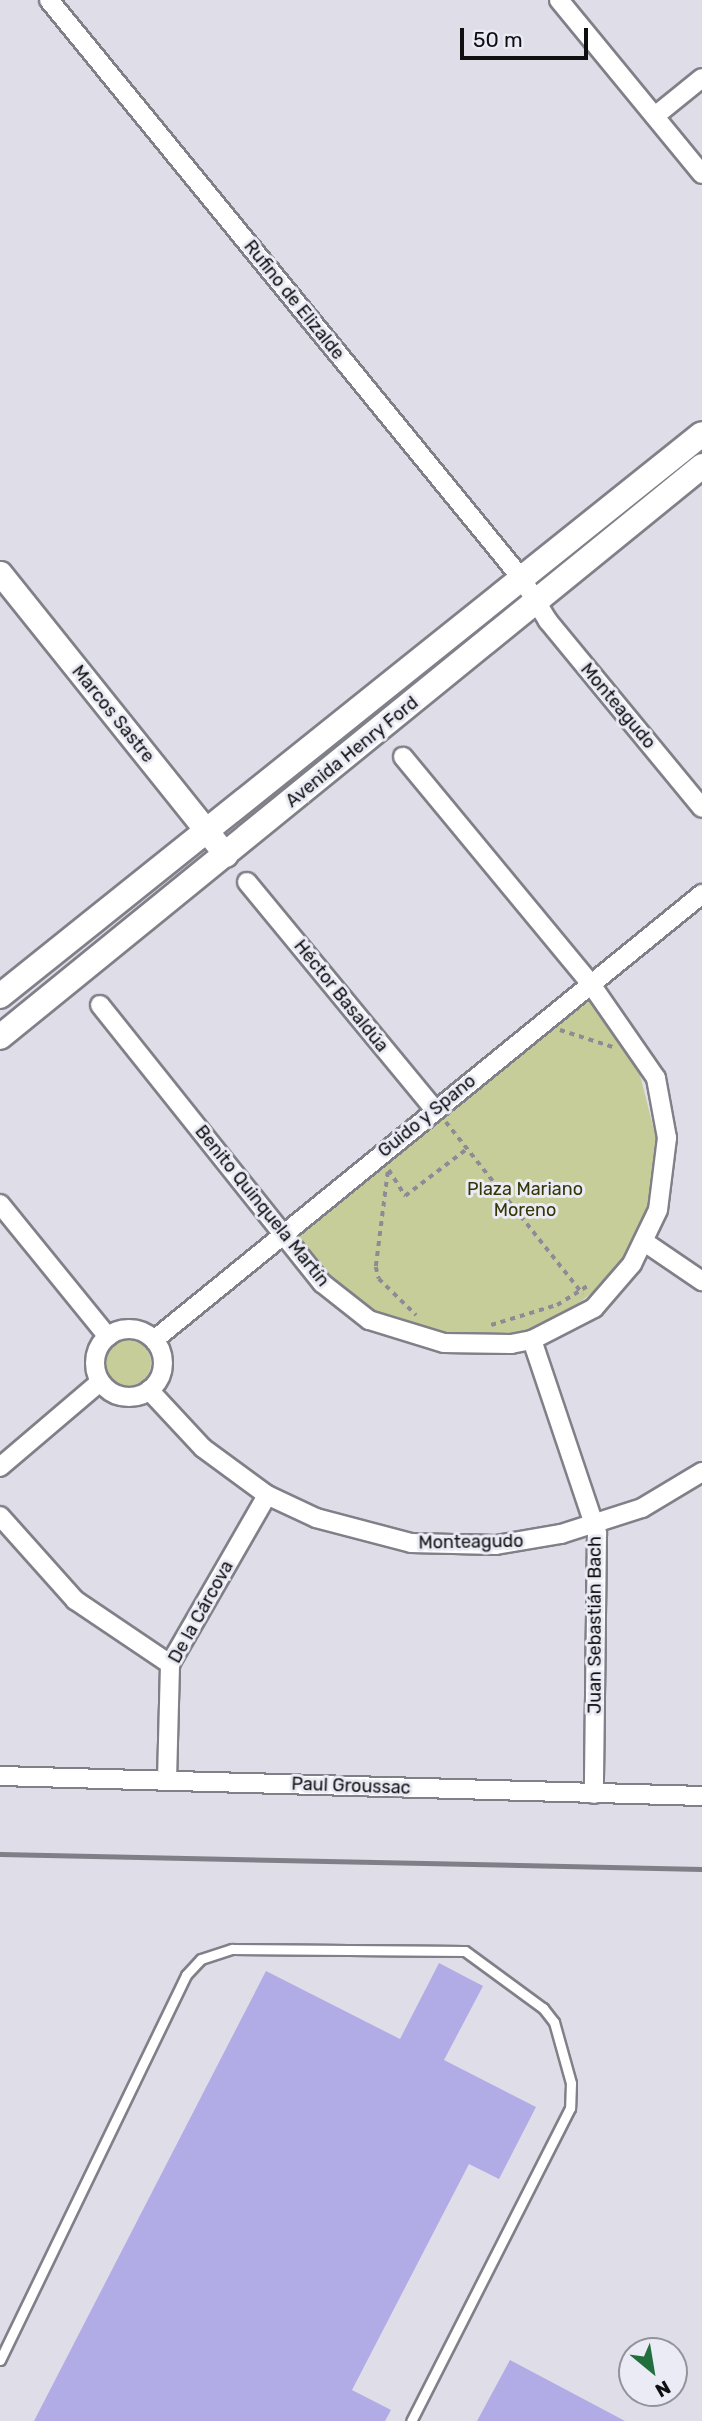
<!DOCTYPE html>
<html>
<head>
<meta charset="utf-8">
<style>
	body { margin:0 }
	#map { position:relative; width:702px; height:2421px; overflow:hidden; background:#dedde8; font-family:Rubik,sans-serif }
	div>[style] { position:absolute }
	.green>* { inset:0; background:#c7cd99 }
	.round { border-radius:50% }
	.building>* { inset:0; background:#b2ace6 }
	.path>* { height:3.5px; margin-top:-1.75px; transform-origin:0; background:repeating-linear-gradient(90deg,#8d8c94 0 5px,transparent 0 10px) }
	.roads { filter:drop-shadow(2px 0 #818089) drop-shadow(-2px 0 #818089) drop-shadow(0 2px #818089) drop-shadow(0 -2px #818089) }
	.service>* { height:9px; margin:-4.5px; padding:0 4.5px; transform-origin:4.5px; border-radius:4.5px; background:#fff }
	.minor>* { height:18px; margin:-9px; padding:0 9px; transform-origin:9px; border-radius:9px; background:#fff }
	.minor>.ring { margin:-9px; padding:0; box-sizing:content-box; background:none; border:18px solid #fff; border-radius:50% }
	.tertiary>* { height:23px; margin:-11.5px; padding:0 11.5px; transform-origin:11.5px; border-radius:11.5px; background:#fff }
	.secondary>* { height:24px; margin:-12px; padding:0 12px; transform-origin:12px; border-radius:12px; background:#fff }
	.rail>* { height:5px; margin:-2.5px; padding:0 2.5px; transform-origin:2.5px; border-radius:2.5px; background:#807f87 }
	span { translate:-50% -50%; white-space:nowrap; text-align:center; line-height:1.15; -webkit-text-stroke:6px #ebebf5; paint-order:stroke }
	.street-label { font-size:18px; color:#0f0f12 }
	.park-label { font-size:18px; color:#343705 }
	.north { position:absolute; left:618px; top:2337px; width:70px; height:70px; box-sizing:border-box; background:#ebebf5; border:2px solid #93939a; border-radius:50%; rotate:150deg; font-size:19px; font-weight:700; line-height:28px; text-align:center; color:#0f0f12 }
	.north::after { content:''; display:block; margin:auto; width:24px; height:32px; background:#226e3d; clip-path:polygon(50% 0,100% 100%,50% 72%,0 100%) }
	.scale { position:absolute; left:460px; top:28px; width:128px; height:32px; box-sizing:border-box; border:4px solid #0f0f12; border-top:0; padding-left:9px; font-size:21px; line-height:24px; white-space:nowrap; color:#0f0f12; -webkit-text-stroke:5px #ebebf5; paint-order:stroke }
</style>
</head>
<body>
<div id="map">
	<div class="green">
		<div style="clip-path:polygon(589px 1001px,625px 1045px,639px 1071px,655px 1134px,657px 1168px,650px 1201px,622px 1262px,604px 1284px,556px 1320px,525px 1334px,491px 1340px,423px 1335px,351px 1304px,293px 1238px)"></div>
		<div class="round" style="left:105px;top:1340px;width:46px;height:46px"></div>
	</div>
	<div class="building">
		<div style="clip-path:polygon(439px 1963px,483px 1986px,444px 2060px,536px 2107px,499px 2179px,469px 2164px,352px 2390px,391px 2410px,385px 2421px,34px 2421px,266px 1971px,400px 2039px)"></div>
		<div style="clip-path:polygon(510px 2360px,625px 2421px,477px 2421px)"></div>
	</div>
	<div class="path">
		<div style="left:560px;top:1030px;width:56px;rotate:17.8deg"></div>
		<div style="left:446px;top:1122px;width:220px;rotate:51.5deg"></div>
		<div style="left:389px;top:1170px;width:31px;rotate:58deg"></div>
		<div style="left:405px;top:1196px;width:79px;rotate:-37.3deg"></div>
		<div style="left:388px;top:1172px;width:96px;rotate:97.2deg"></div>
		<div style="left:376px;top:1267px;width:12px;rotate:76deg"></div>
		<div style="left:379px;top:1279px;width:52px;rotate:44.2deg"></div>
		<div style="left:491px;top:1325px;width:69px;rotate:-16.9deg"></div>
		<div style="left:557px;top:1305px;width:39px;rotate:-32deg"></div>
	</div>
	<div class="roads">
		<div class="service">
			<div style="left:0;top:2360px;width:428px;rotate:-64.2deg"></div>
			<div style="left:186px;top:1975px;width:22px;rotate:-47deg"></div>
			<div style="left:201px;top:1959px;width:33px;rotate:-18deg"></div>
			<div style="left:232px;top:1949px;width:233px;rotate:0.5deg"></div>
			<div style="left:465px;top:1951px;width:97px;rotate:36.2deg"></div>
			<div style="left:543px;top:2008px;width:18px;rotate:52deg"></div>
			<div style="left:554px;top:2022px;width:63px;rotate:74.4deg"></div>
			<div style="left:571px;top:2083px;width:25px;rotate:92deg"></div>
			<div style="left:570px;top:2108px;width:351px;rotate:116.9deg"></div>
		</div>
		<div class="minor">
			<div style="left:49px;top:0;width:748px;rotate:50.75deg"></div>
			<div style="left:522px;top:579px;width:49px;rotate:58.2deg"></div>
			<div style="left:548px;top:621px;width:242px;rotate:50.5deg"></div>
			<div style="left:559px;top:0;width:225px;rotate:50.6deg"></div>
			<div style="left:655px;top:116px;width:60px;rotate:-39deg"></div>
			<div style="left:247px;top:882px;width:296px;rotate:50.5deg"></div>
			<div style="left:100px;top:1005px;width:356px;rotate:51.4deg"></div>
			<div style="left:322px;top:1283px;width:60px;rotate:38.2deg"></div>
			<div style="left:369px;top:1320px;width:78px;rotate:17deg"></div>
			<div style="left:444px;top:1343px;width:67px;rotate:0.9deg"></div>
			<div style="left:511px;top:1344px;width:21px;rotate:-11deg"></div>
			<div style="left:532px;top:1340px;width:70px;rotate:-27.3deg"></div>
			<div style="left:594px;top:1308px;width:58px;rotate:-49.2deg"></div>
			<div style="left:632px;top:1264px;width:60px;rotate:-64.3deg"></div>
			<div style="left:658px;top:1210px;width:73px;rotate:-82.9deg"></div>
			<div style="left:667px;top:1138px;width:61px;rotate:-100.4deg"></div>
			<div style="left:656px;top:1078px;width:114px;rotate:-124.7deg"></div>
			<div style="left:591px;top:984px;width:295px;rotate:-129.6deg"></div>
			<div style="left:0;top:1204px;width:171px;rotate:50.9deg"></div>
			<div style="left:646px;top:1243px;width:68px;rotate:34.2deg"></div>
			<div class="ring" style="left:95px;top:1329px;width:50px;height:50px"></div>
			<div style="left:154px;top:1340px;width:707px;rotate:-39.14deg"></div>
			<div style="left:532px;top:1340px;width:204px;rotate:71.4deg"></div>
			<div style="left:597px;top:1533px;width:261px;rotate:90.7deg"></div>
			<div style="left:149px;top:1390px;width:79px;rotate:47deg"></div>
			<div style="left:203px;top:1448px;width:79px;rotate:36.3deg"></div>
			<div style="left:267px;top:1495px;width:54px;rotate:25.1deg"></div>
			<div style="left:316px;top:1518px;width:98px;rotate:14.7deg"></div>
			<div style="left:411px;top:1543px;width:85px;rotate:1.3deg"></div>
			<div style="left:496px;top:1545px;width:66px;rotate:-9.6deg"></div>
			<div style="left:561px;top:1534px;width:85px;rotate:-17.8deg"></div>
			<div style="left:642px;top:1508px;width:70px;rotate:-31deg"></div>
			<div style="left:0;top:1467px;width:131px;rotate:-40.4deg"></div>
			<div style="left:0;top:1516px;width:113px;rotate:48.2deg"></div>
			<div style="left:75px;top:1600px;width:115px;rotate:34deg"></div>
			<div style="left:0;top:1776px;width:702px;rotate:1.63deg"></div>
			<div style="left:167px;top:1780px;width:116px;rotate:-88.5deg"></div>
			<div style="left:170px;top:1664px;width:195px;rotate:-60.1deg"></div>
		</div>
		<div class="tertiary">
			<div style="left:0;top:573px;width:361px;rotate:51.3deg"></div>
		</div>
		<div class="secondary">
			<div style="left:0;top:996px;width:899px;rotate:-38.68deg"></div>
			<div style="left:0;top:1037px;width:905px;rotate:-39.12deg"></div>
		</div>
	</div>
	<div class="rail">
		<div style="left:0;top:1854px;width:702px;rotate:1.22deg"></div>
	</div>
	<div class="street-label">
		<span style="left:294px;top:300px;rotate:51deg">Rufino de Elizalde</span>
		<span style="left:618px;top:706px;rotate:50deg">Monteagudo</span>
		<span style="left:113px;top:714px;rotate:51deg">Marcos Sastre</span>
		<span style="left:352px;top:752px;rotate:-39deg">Avenida Henry Ford</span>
		<span style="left:341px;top:996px;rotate:51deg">Héctor Basaldúa</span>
		<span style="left:427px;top:1116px;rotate:-39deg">Guido y Spano</span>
		<span style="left:262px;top:1206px;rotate:51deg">Benito Quinquela Martín</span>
		<span style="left:471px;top:1542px;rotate:-1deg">Monteagudo</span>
		<span style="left:201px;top:1612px;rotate:-61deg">De la Cárcova</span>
		<span style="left:595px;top:1625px;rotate:-90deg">Juan Sebastián Bach</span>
		<span style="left:351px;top:1786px;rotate:2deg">Paul Groussac</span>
	</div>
	<div class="park-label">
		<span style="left:525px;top:1200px">Plaza Mariano<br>Moreno</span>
	</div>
	<div class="north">N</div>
	<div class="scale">50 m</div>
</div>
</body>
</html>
